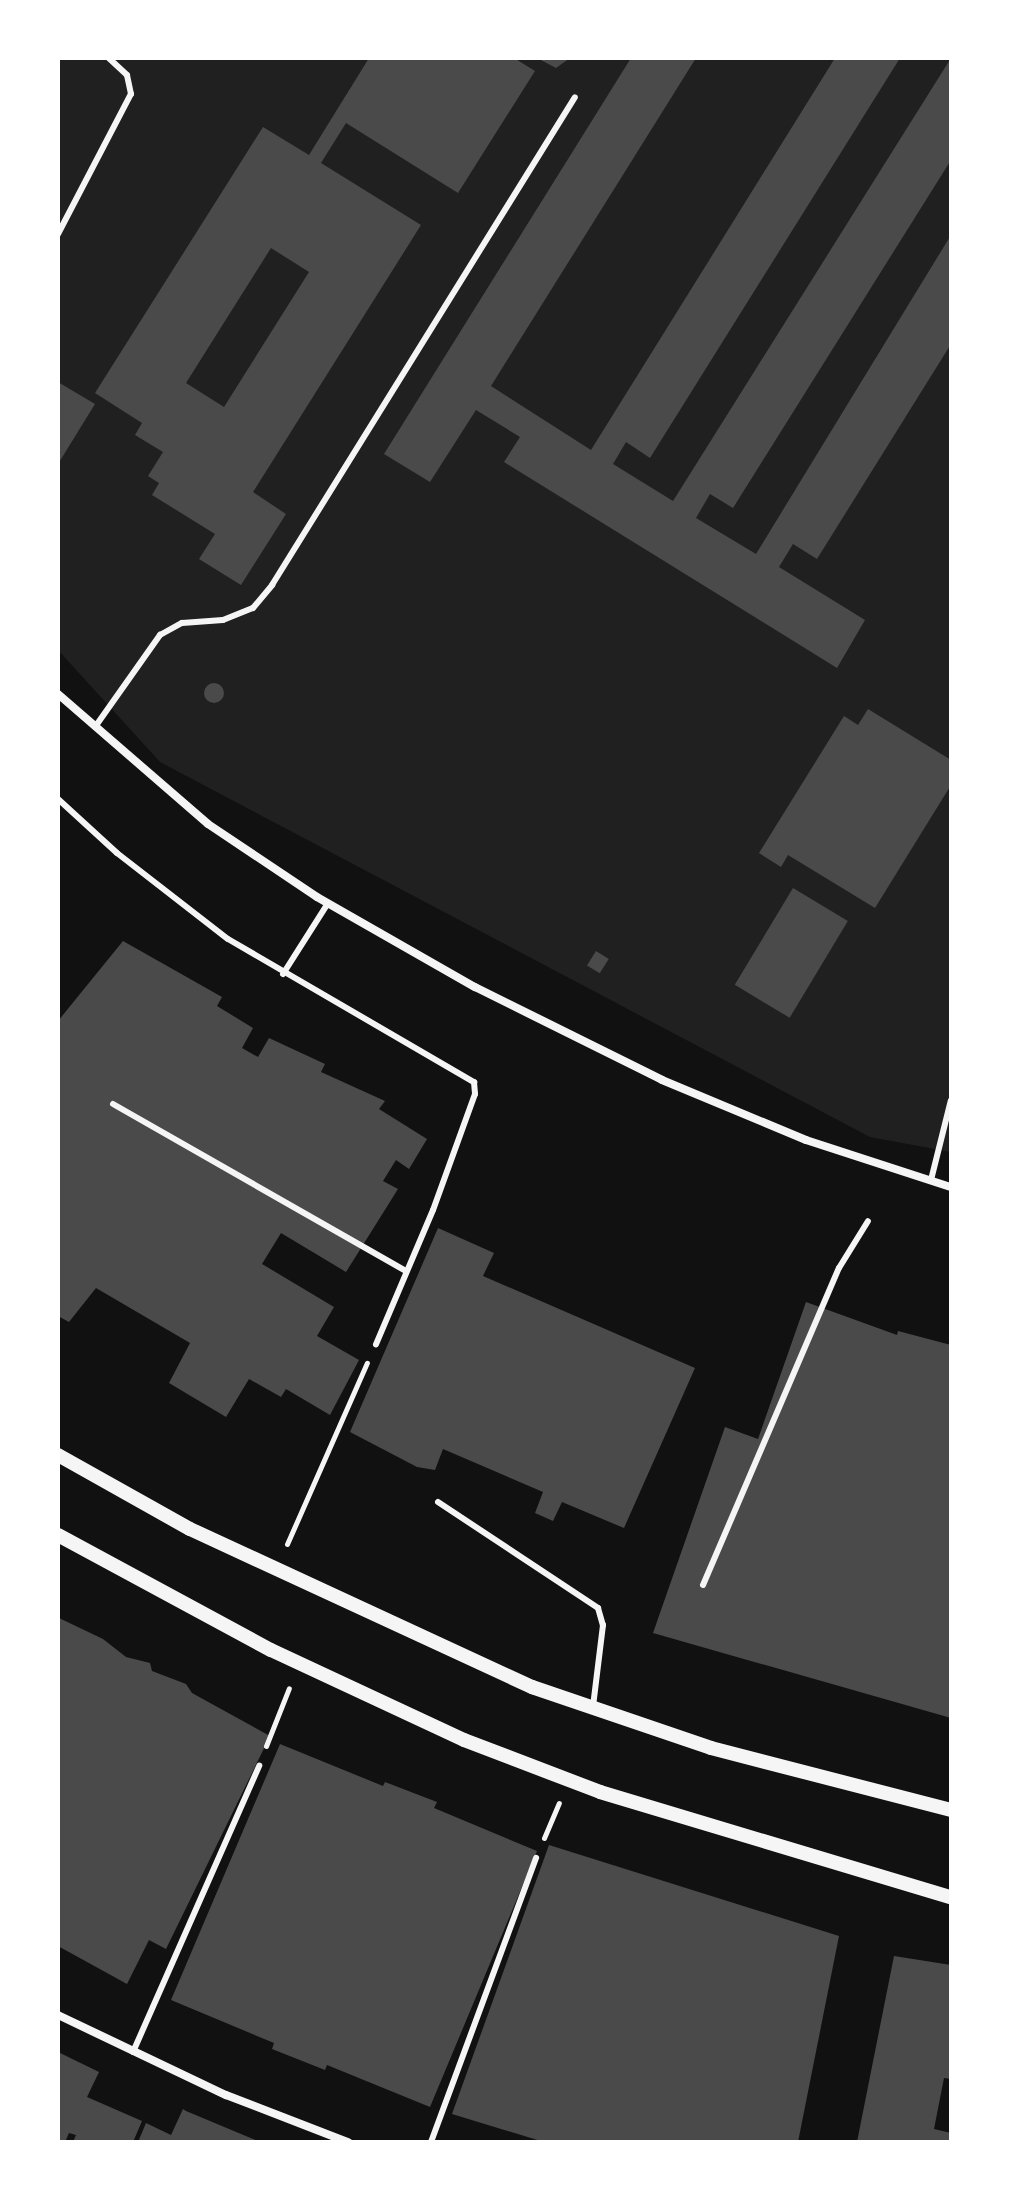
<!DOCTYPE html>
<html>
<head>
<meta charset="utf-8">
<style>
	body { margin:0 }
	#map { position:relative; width:1009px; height:2200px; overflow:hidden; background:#111; font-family:Figtree,sans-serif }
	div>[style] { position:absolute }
	.green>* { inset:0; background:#202020 }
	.building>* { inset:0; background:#4a4a4a; transform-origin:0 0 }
	.round { border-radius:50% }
	.path>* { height:5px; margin:-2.5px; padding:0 2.5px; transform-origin:2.5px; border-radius:2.5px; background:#f5f5f5 }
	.service>* { height:6px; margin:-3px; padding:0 3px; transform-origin:3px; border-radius:3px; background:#f5f5f5 }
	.minor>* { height:8px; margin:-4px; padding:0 4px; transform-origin:4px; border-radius:4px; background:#f5f5f5 }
	.tertiary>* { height:14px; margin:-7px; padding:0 7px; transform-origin:7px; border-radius:7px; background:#f5f5f5 }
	span { translate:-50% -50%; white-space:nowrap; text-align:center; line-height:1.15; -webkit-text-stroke:6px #fff; paint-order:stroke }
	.frame { position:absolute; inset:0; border:60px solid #fff; pointer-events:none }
</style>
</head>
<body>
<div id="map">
	<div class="green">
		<div style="clip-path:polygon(58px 58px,951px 58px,951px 1152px,870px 1137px,160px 762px,58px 650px)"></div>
	</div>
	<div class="building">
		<div style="clip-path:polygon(evenodd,369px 58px,514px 58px,535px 71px,458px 193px,346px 123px,321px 163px,421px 225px,253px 492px,286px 514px,241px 585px,199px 559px,215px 534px,152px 495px,159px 483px,148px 476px,163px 452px,135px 435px,142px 423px,95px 393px,263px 127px,309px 155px,369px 58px,271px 248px,309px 272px,224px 407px,186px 383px,271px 248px)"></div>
		<div style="clip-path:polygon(537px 58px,570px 58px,556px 68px)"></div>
		<div style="clip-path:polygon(631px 58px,696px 58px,491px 386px,591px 450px,835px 58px,900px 58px,650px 458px,626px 442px,613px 464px,673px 501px,951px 58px,951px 160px,733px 508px,710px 494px,696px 518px,756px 554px,951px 235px,951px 344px,817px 559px,793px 544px,779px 567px,865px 620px,837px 668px,504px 462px,520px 437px,476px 410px,430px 482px,384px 454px)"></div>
		<div style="clip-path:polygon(58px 382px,95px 404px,58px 464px)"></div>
		<div class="round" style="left:204px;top:683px;width:20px;height:20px"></div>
		<div style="clip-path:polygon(868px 709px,951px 760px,951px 785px,875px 908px,788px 855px,781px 867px,759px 853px,844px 716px,858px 725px)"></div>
		<div style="left:793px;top:888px;width:64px;height:113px;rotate:31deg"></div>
		<div style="clip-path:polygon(123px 941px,222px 997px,217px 1006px,253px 1028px,242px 1048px,258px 1057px,269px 1038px,325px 1064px,321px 1072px,385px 1101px,379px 1109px,427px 1139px,409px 1169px,396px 1160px,383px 1181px,398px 1189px,346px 1272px,281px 1233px,262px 1264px,334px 1307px,317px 1336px,359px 1360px,330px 1415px,286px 1389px,281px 1397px,249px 1379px,226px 1417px,169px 1383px,190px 1343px,96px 1288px,69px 1322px,58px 1316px,58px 1021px)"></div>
		<div style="left:596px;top:951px;width:15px;height:17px;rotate:32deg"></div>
		<div style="clip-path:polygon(438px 1228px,494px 1253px,483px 1276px,695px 1368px,624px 1528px,562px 1502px,553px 1521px,535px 1513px,543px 1492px,443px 1449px,435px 1470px,417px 1467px,350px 1432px)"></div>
		<div style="clip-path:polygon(806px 1302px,897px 1335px,898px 1331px,951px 1345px,951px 1718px,653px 1633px,725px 1427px,758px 1439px)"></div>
		<div style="clip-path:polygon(59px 1618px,103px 1639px,126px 1657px,150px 1663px,152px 1671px,186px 1684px,192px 1693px,270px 1736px,166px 1949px,149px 1940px,127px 1984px,58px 1946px)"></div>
		<div style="clip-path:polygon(280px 1744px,383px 1786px,385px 1782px,437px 1802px,434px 1808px,537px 1851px,430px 2107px,327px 2065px,325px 2070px,272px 2049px,274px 2043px,171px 2000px)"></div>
		<div style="clip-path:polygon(549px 1845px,839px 1936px,798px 2142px,544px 2142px,452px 2114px)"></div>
		<div style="clip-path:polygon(894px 1956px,951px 1965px,951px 2079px,944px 2078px,934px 2129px,951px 2133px,951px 2142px,857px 2142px)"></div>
		<div style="clip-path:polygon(58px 2052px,99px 2072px,87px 2097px,142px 2121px,133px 2142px,73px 2142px,76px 2135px,69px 2133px,65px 2142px,58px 2142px)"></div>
		<div style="clip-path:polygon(183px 2109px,186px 2111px,260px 2142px,138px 2142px,146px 2123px,171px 2135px)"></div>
	</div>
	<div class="path">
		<div style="left:287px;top:1544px;width:198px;rotate:-66.2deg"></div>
		<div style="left:266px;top:1746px;width:62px;rotate:-68.4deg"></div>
		<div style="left:544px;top:1838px;width:38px;rotate:-67deg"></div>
	</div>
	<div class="service">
		<div style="left:58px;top:234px;width:158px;rotate:-62.5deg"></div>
		<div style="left:131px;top:94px;width:19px;rotate:-102deg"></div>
		<div style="left:127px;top:75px;width:25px;rotate:-137deg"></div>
		<div style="left:95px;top:727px;width:113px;rotate:-54.8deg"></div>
		<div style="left:160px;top:635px;width:25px;rotate:-29deg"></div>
		<div style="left:182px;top:623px;width:41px;rotate:-4.2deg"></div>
		<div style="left:223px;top:620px;width:32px;rotate:-22deg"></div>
		<div style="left:253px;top:608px;width:30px;rotate:-50deg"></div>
		<div style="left:272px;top:585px;width:574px;rotate:-58.16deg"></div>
		<div style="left:58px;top:799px;width:80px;rotate:42.5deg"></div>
		<div style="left:117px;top:853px;width:140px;rotate:37.8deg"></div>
		<div style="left:228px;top:939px;width:285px;rotate:30.2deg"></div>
		<div style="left:474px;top:1082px;width:12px;rotate:85deg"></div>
		<div style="left:475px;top:1094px;width:123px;rotate:109.9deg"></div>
		<div style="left:433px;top:1210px;width:146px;rotate:113deg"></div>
		<div style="left:283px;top:974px;width:84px;rotate:-57.6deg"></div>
		<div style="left:113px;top:1104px;width:337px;rotate:29.7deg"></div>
		<div style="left:931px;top:1180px;width:82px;rotate:-76deg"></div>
		<div style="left:438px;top:1502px;width:192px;rotate:33.5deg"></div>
		<div style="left:598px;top:1608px;width:18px;rotate:74deg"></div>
		<div style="left:603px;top:1625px;width:83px;rotate:97deg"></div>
		<div style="left:703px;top:1585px;width:345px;rotate:-66.8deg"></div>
		<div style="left:839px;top:1268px;width:55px;rotate:-58.3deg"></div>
		<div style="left:133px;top:2052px;width:313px;rotate:-66.2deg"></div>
		<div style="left:431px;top:2142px;width:303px;rotate:-69.7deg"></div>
	</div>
	<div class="minor">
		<div style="left:58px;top:694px;width:198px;rotate:40.9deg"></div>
		<div style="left:208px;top:824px;width:131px;rotate:33.8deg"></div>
		<div style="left:317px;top:897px;width:182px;rotate:29.7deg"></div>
		<div style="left:475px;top:987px;width:209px;rotate:26.4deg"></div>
		<div style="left:662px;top:1080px;width:156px;rotate:22.6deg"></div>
		<div style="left:806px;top:1140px;width:152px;rotate:18deg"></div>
		<div style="left:58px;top:2015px;width:186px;rotate:25.5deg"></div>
		<div style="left:226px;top:2095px;width:131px;rotate:21.1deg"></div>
	</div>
	<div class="tertiary">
		<div style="left:58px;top:1455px;width:151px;rotate:29.3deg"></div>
		<div style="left:190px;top:1529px;width:377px;rotate:24.8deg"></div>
		<div style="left:532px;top:1687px;width:189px;rotate:18.8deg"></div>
		<div style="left:711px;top:1748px;width:248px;rotate:14.5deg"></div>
		<div style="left:58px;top:1535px;width:242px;rotate:28.4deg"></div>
		<div style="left:271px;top:1650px;width:213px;rotate:25deg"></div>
		<div style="left:464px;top:1740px;width:146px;rotate:20.9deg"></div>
		<div style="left:600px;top:1792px;width:366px;rotate:16.7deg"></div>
	</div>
	<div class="frame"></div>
</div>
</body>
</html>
